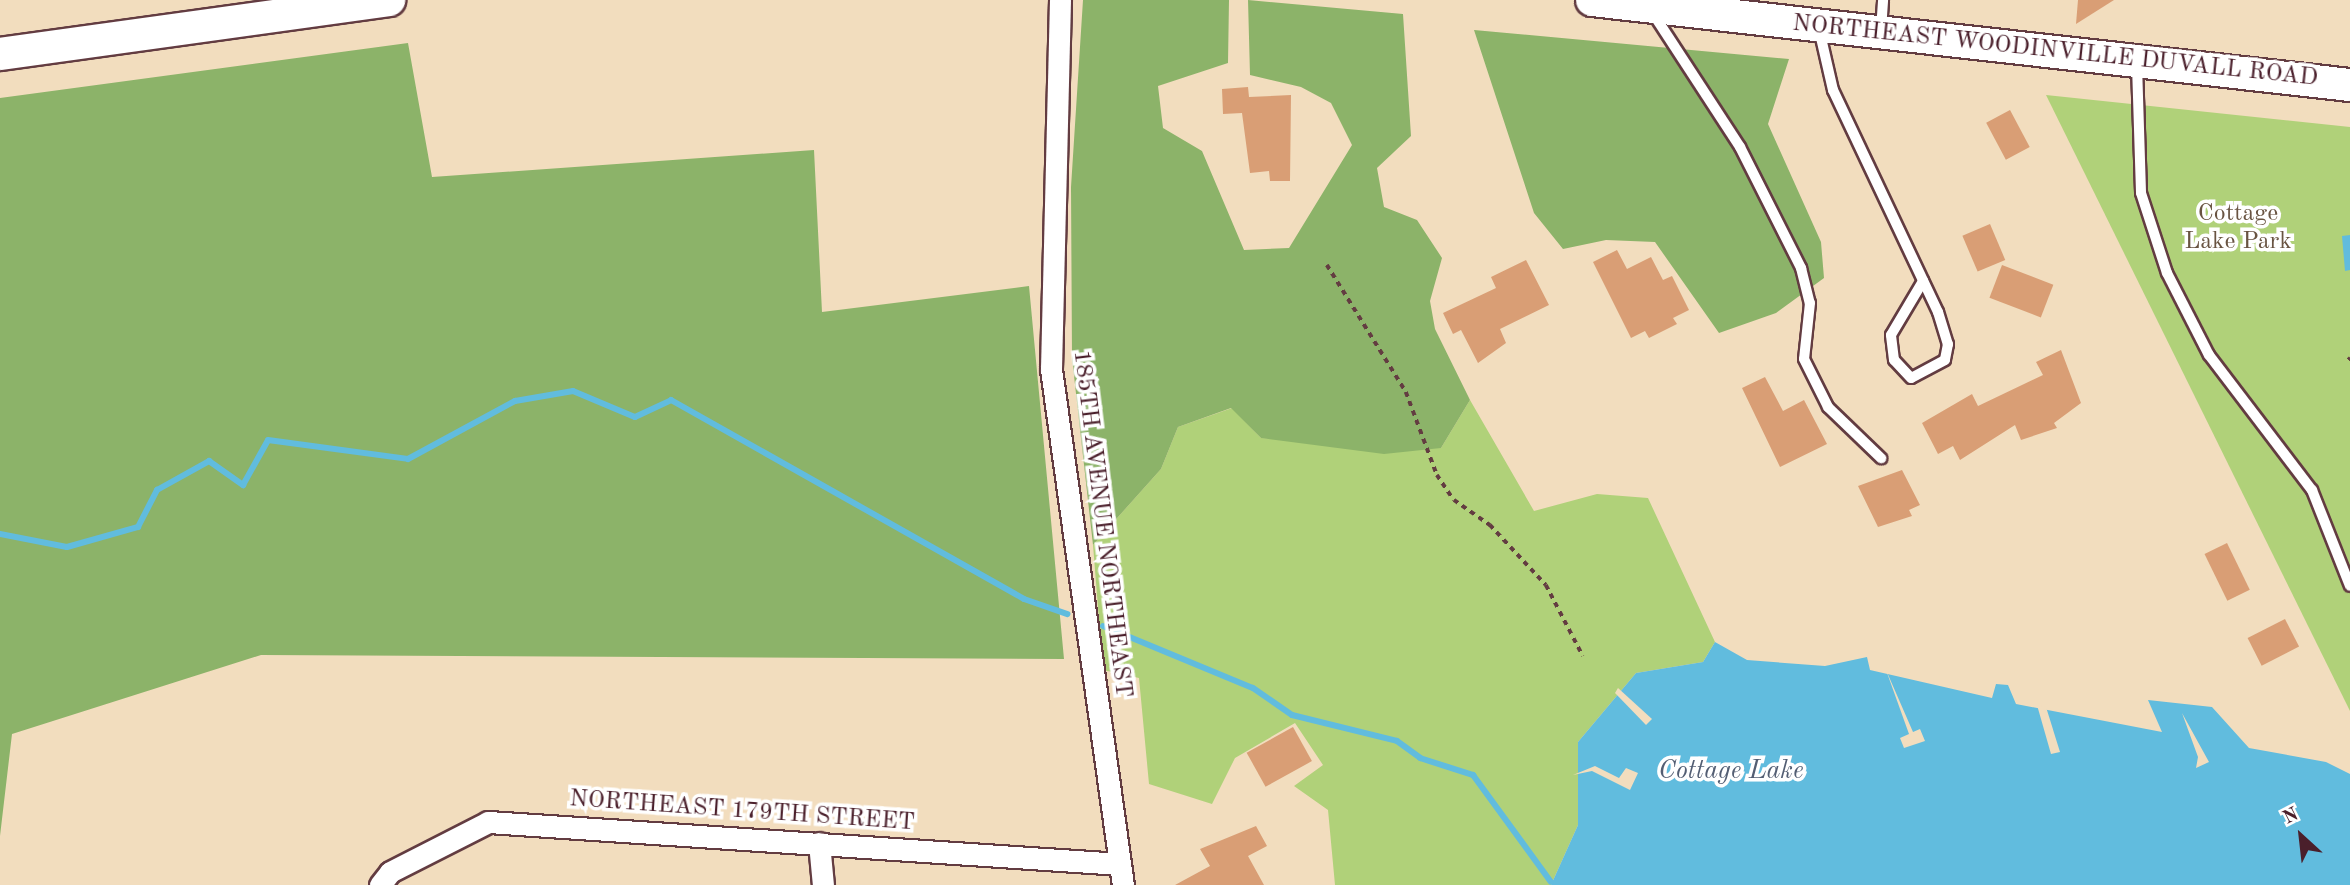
<!DOCTYPE html>
<html>
<head>
<meta charset="utf-8">
<style>
	body { margin:0 }
	#map { position:relative; width:2350px; height:885px; overflow:hidden; background:#f2ddbe; font-family:"Old Standard TT",serif }
	div>[style] { position:absolute }
	.green>* { inset:0; background:#b0d179 }
	.forest>* { inset:0; background:#8cb369 }
	.water>* { inset:0; background:#61bcde }
	.pier>* { inset:0; background:#f2ddbe }
	.stream>* { height:6px; margin:-3px; padding:0 3px; transform-origin:3px; border-radius:3px; background:#61bcde }
	.building>* { inset:0; background:#d99e75; transform-origin:0 0 }
	.path>* { height:3.5px; margin-top:-1.75px; transform-origin:0; background:repeating-linear-gradient(90deg,#633c41 0 5px,transparent 0 10px) }
	.roads { filter:drop-shadow(2px 0 #633c41) drop-shadow(-2px 0 #633c41) drop-shadow(0 2px #633c41) drop-shadow(0 -2px #633c41) }
	.service>* { height:10px; margin:-5px; padding:0 5px; transform-origin:5px; border-radius:5px; background:#fff }
	.minor>* { height:21px; margin:-10.5px; padding:0 10.5px; transform-origin:10.5px; border-radius:10.5px; background:#fff }
	.secondary>* { height:32px; margin:-16px; padding:0 16px; transform-origin:16px; border-radius:16px; background:#fff }
	span { translate:-50% -50%; white-space:nowrap; text-align:center; line-height:1.15; -webkit-text-stroke:7px #fff; paint-order:stroke }
	.street-label { font-size:24px; color:#4a1f2b }
	.park-label { font-size:24px; color:#695442 }
	.water-label { font-size:26px; color:#535e73; font-style:italic }
	.north { position:absolute; left:2266px; top:801px; width:70px; height:70px; -webkit-text-stroke:5px #fff; paint-order:stroke; rotate:333deg; font-size:19px; font-weight:700; line-height:28px; text-align:center; color:#4a1f2b }
	.north::after { content:''; display:block; margin:auto; width:24px; height:32px; background:#4a1f2b; clip-path:polygon(50% 0,100% 100%,50% 72%,0 100%) }
</style>
</head>
<body>
<div id="map">
	<div class="green">
		<div style="clip-path:polygon(2046px 95px,2350px 127px,2350px 711px)"></div>
		<div style="clip-path:polygon(1470px 400px,1534px 511px,1597px 494px,1648px 498px,1715px 642px,1703px 662px,1636px 673px,1578px 742px,1578px 825px,1551px 885px,1335px 885px,1328px 810px,1294px 786px,1323px 765px,1295px 723px,1235px 758px,1212px 804px,1149px 784px,1139px 678px,1103px 670px,1093px 545px,1161px 469px,1178px 427px,1232px 408px,1261px 438px,1441px 448px)"></div>
	</div>
	<div class="forest">
		<div style="clip-path:polygon(1083px 0,1229px 0,1228px 63px,1158px 86px,1163px 128px,1202px 151px,1244px 250px,1289px 248px,1352px 145px,1331px 103px,1301px 87px,1250px 75px,1248px 0,1403px 14px,1411px 136px,1377px 168px,1384px 207px,1417px 220px,1442px 258px,1430px 301px,1435px 329px,1470px 400px,1441px 448px,1384px 454px,1261px 438px,1231px 408px,1178px 427px,1161px 469px,1093px 545px,1072px 358px,1071px 187px)"></div>
		<div style="clip-path:polygon(1474px 30px,1789px 59px,1768px 124px,1821px 242px,1824px 278px,1776px 313px,1719px 333px,1655px 242px,1606px 240px,1563px 249px,1534px 213px)"></div>
		<div style="clip-path:polygon(408px 43px,432px 177px,814px 150px,822px 312px,1029px 286px,1064px 659px,261px 655px,12px 734px,0 836px,0 98px)"></div>
	</div>
	<div class="water">
		<div style="clip-path:polygon(2350px 235px,2350px 270px,2345px 271px,2342px 236px)"></div>
		<div style="clip-path:polygon(1715px 642px,1747px 660px,1825px 666px,1867px 657px,1870px 670px,1992px 698px,1996px 684px,2008px 685px,2016px 704px,2162px 732px,2148px 700px,2212px 707px,2249px 748px,2326px 762px,2350px 774px,2350px 885px,1551px 885px,1578px 825px,1578px 742px,1636px 673px,1703px 662px)"></div>
	</div>
	<div class="pier">
		<div style="clip-path:polygon(1886px 670px,1913px 732px,1920px 729px,1925px 741px,1904px 748px,1900px 738px,1909px 734px)"></div>
		<div style="clip-path:polygon(1618px 688px,1652px 719px,1646px 725px,1615px 693px)"></div>
		<div style="clip-path:polygon(2037px 705px,2046px 707px,2060px 752px,2051px 754px)"></div>
		<div style="clip-path:polygon(2182px 713px,2209px 762px,2196px 768px,2198px 757px)"></div>
		<div style="clip-path:polygon(1595px 766px,1619px 778px,1626px 768px,1638px 773px,1630px 790px,1592px 771px,1573px 775px)"></div>
	</div>
	<div class="stream">
		<div style="left:0;top:534px;width:68px;rotate:11deg"></div>
		<div style="left:67px;top:547px;width:74px;rotate:-15.7deg"></div>
		<div style="left:138px;top:527px;width:42px;rotate:-62.8deg"></div>
		<div style="left:157px;top:490px;width:60px;rotate:-29.1deg"></div>
		<div style="left:209px;top:461px;width:42px;rotate:35.2deg"></div>
		<div style="left:243px;top:485px;width:51px;rotate:-60.9deg"></div>
		<div style="left:268px;top:440px;width:141px;rotate:7.7deg"></div>
		<div style="left:408px;top:459px;width:122px;rotate:-28.5deg"></div>
		<div style="left:515px;top:401px;width:59px;rotate:-9.8deg"></div>
		<div style="left:573px;top:391px;width:67px;rotate:22.8deg"></div>
		<div style="left:635px;top:417px;width:40px;rotate:-25deg"></div>
		<div style="left:671px;top:400px;width:405px;rotate:29.4deg"></div>
		<div style="left:1024px;top:599px;width:46px;rotate:19.2deg"></div>
		<div style="left:1103px;top:626px;width:162px;rotate:22.5deg"></div>
		<div style="left:1253px;top:688px;width:47px;rotate:34.7deg"></div>
		<div style="left:1292px;top:715px;width:108px;rotate:13.9deg"></div>
		<div style="left:1397px;top:741px;width:29px;rotate:36deg"></div>
		<div style="left:1420px;top:758px;width:56px;rotate:17.8deg"></div>
		<div style="left:1473px;top:775px;width:132px;rotate:53.9deg"></div>
	</div>
	<div class="building">
		<div style="clip-path:polygon(2078px 0,2114px 0,2076px 24px)"></div>
		<div style="clip-path:polygon(1248px 87px,1249px 97px,1291px 95px,1290px 181px,1270px 181px,1269px 171px,1250px 173px,1242px 113px,1223px 114px,1222px 89px)"></div>
		<div style="left:2010px;top:110px;width:42px;height:27px;rotate:62deg"></div>
		<div style="left:1990px;top:224px;width:39px;height:30px;rotate:67deg"></div>
		<div style="clip-path:polygon(1617px 250px,1627px 269px,1651px 257px,1663px 280px,1672px 276px,1689px 310px,1673px 318px,1677px 324px,1649px 338px,1645px 331px,1631px 338px,1593px 262px)"></div>
		<div style="clip-path:polygon(1526px 260px,1549px 305px,1500px 329px,1506px 343px,1478px 363px,1461px 330px,1453px 334px,1443px 313px,1496px 288px,1491px 277px)"></div>
		<div style="left:2002px;top:265px;width:55px;height:35px;rotate:21deg"></div>
		<div style="clip-path:polygon(2061px 350px,2081px 403px,2054px 423px,2057px 428px,2021px 440px,2015px 425px,1960px 460px,1953px 446px,1938px 454px,1922px 423px,1972px 394px,1978px 406px,2043px 375px,2036px 362px)"></div>
		<div style="clip-path:polygon(1765px 377px,1783px 411px,1804px 400px,1827px 444px,1780px 467px,1742px 388px)"></div>
		<div style="clip-path:polygon(1902px 470px,1920px 505px,1909px 510px,1912px 516px,1878px 527px,1858px 486px)"></div>
		<div style="left:2227px;top:543px;width:52px;height:25px;rotate:64deg"></div>
		<div style="left:2285px;top:619px;width:31px;height:42px;rotate:63deg"></div>
		<div style="left:1293px;top:727px;width:39px;height:53px;rotate:61deg"></div>
		<div style="clip-path:polygon(1256px 826px,1267px 846px,1248px 856px,1264px 885px,1175px 885px,1210px 866px,1200px 849px)"></div>
	</div>
	<div class="path">
		<div style="left:1327px;top:265px;width:150px;rotate:58.1deg"></div>
		<div style="left:1406px;top:392px;width:89px;rotate:69.5deg"></div>
		<div style="left:1437px;top:475px;width:30px;rotate:56deg"></div>
		<div style="left:1454px;top:500px;width:44px;rotate:34.8deg"></div>
		<div style="left:1490px;top:525px;width:82px;rotate:47deg"></div>
		<div style="left:1546px;top:585px;width:80px;rotate:62.5deg"></div>
		<div style="left:2348px;top:360px;width:3px;rotate:-45deg"></div>
	</div>
	<div class="roads">
		<div class="service">
			<div style="left:1652px;top:12px;width:161px;rotate:56.9deg"></div>
			<div style="left:1740px;top:147px;width:136px;rotate:63.2deg"></div>
			<div style="left:1801px;top:268px;width:36px;rotate:76deg"></div>
			<div style="left:1810px;top:303px;width:56px;rotate:96.1deg"></div>
			<div style="left:1804px;top:359px;width:54px;rotate:63.4deg"></div>
			<div style="left:1828px;top:407px;width:74px;rotate:43.9deg"></div>
			<div style="left:1819px;top:29px;width:63px;rotate:77.1deg"></div>
			<div style="left:1833px;top:90px;width:246px;rotate:64.7deg"></div>
			<div style="left:1938px;top:312px;width:34px;rotate:73deg"></div>
			<div style="left:1948px;top:344px;width:16px;rotate:101deg"></div>
			<div style="left:1945px;top:360px;width:38px;rotate:152deg"></div>
			<div style="left:1911px;top:378px;width:25px;rotate:-133deg"></div>
			<div style="left:1894px;top:360px;width:25px;rotate:-97deg"></div>
			<div style="left:1891px;top:335px;width:63px;rotate:-59.3deg"></div>
			<div style="left:1881px;top:30px;width:30px;rotate:-86deg"></div>
			<div style="left:2137px;top:65px;width:128px;rotate:88.2deg"></div>
			<div style="left:2141px;top:193px;width:84px;rotate:72deg"></div>
			<div style="left:2167px;top:273px;width:92px;rotate:62.9deg"></div>
			<div style="left:2209px;top:355px;width:170px;rotate:52.7deg"></div>
			<div style="left:2312px;top:490px;width:103px;rotate:68.4deg"></div>
		</div>
		<div class="minor">
			<div style="left:1060px;top:0;width:369px;rotate:91.4deg"></div>
			<div style="left:1051px;top:369px;width:521px;rotate:82.06deg"></div>
			<div style="left:819px;top:843px;width:42px;rotate:84.6deg"></div>
			<div style="left:380px;top:885px;width:16px;rotate:-52deg"></div>
			<div style="left:390px;top:872px;width:110px;rotate:-27deg"></div>
			<div style="left:488px;top:822px;width:633px;rotate:3.8deg"></div>
		</div>
		<div class="secondary">
			<div style="left:1592px;top:0;width:763px;rotate:6.4deg"></div>
			<div style="left:0;top:54px;width:393px;rotate:-7.9deg"></div>
		</div>
	</div>
	<div class="street-label">
		<span style="left:2055px;top:52px;rotate:6deg">NORTHEAST WOODINVILLE DUVALL ROAD</span>
		<span style="left:1101px;top:524px;rotate:83deg">185TH AVENUE NORTHEAST</span>
		<span style="left:742px;top:812px;rotate:4deg">NORTHEAST 179TH STREET</span>
	</div>
	<div class="park-label">
		<span style="left:2238px;top:229px">Cottage<br>Lake Park</span>
	</div>
	<div class="water-label">
		<span style="left:1731px;top:772px">Cottage Lake</span>
	</div>
	<div class="north">N</div>
</div>
</body>
</html>
